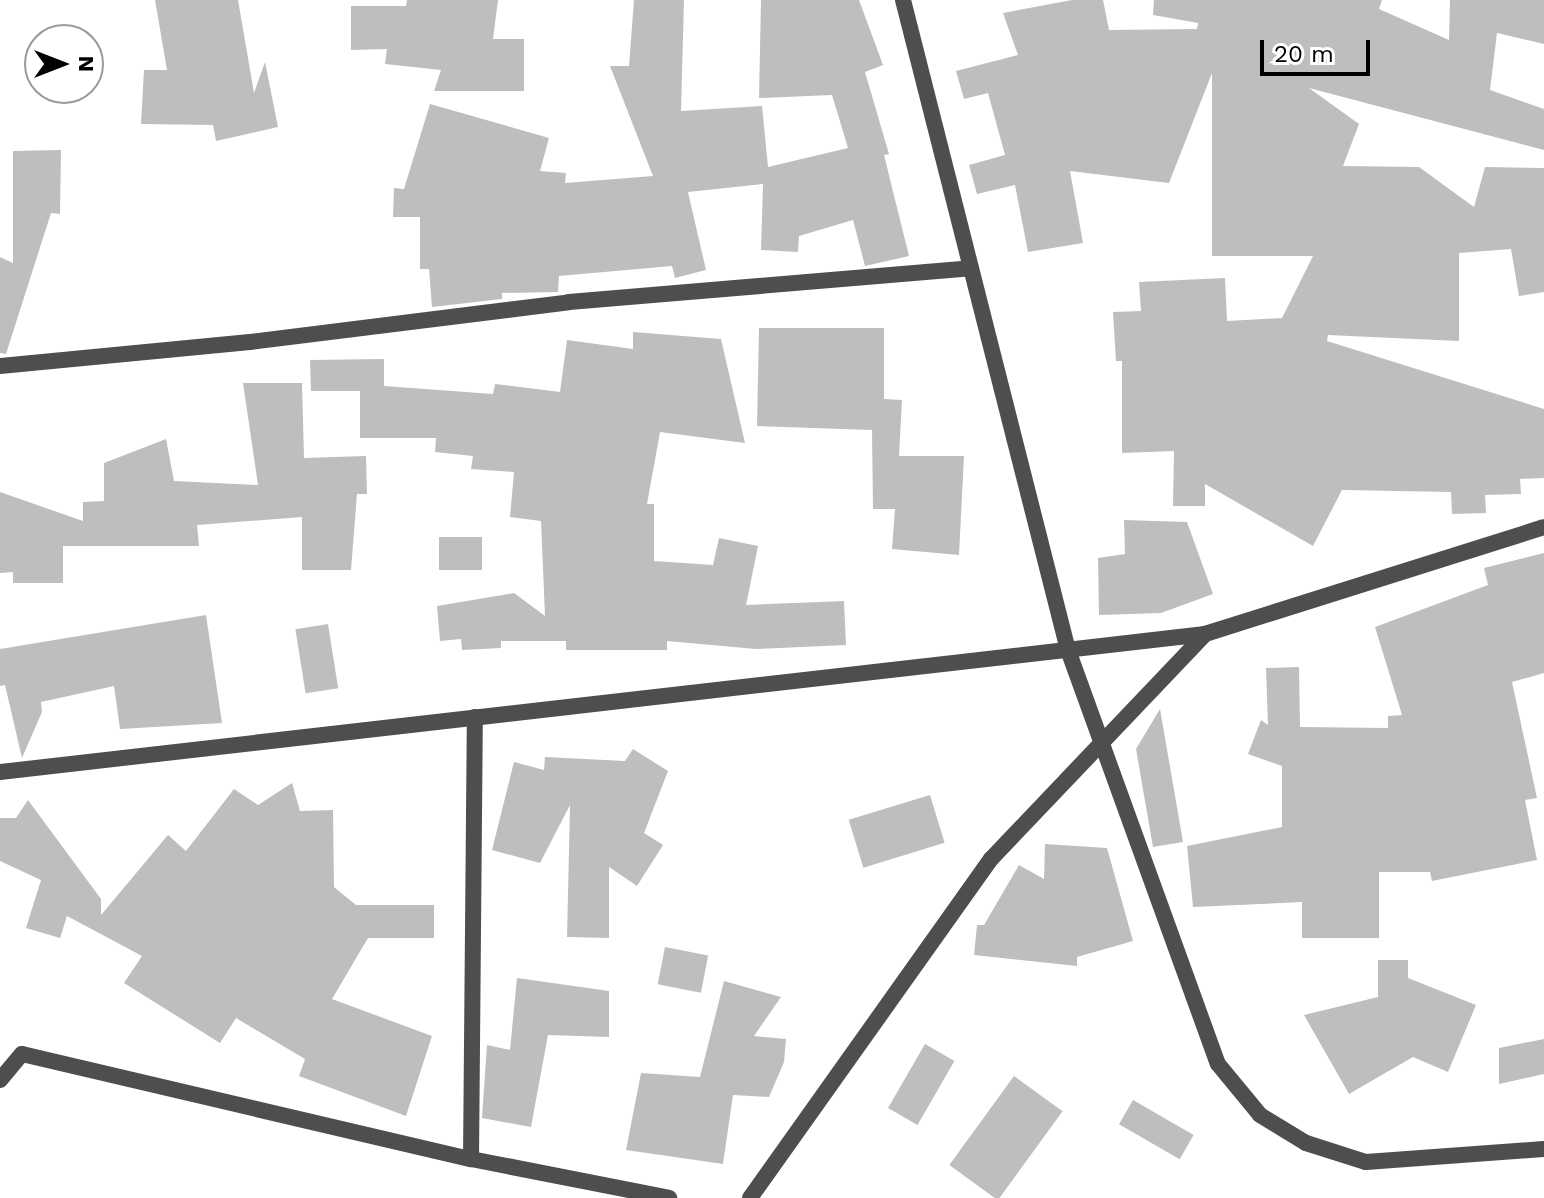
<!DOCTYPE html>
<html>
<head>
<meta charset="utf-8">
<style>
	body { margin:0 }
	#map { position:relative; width:1544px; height:1198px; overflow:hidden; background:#fff; font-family:"Work Sans",sans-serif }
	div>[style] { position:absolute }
	.building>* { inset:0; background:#bebebe; transform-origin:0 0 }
	.minor>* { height:16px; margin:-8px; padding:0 8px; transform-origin:8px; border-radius:8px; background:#4e4e4e }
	span { translate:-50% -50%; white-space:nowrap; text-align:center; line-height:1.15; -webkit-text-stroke:6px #fff; paint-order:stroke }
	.north { position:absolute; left:24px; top:24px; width:80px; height:80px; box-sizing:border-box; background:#fff; border:2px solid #999; border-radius:50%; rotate:90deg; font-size:22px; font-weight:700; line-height:32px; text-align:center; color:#000 }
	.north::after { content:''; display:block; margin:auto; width:28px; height:36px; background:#000; clip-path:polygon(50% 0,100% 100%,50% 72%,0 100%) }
	.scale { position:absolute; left:1260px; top:40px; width:110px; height:36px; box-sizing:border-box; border:4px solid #000; border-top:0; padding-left:10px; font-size:24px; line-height:28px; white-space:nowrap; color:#000; -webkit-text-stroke:6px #fff; paint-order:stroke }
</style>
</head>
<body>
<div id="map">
	<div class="building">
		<div style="clip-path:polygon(155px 0,238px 0,254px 93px,265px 62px,278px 127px,216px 141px,213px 125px,141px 124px,144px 70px,167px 70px)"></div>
		<div style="clip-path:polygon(407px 0,498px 0,493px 39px,524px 39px,524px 91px,434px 91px,441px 70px,385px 64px,387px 49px,351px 50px,351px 6px,406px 6px)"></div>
		<div style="clip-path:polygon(634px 0,684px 0,681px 111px,762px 106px,768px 167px,848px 148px,832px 95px,759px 98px,761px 0,859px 0,883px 65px,865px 72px,889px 154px,884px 155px,909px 256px,865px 266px,853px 220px,799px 236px,798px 252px,761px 250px,763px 184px,688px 192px,706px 270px,675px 278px,672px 266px,559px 276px,558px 292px,502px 293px,502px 299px,432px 307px,429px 269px,420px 269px,420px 217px,393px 217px,394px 188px,404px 189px,430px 104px,549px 138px,540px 171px,566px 173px,565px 183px,653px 176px,610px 66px,629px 66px)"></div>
		<div style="clip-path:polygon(1072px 0,1103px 0,1109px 30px,1197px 29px,1198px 23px,1153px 15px,1154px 0,1382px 0,1379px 9px,1449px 40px,1450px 0,1544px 0,1544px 44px,1497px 33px,1490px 90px,1544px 109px,1544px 150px,1309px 88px,1359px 124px,1343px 166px,1419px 167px,1474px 207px,1485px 167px,1544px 168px,1544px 292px,1519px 296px,1511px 249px,1459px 253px,1459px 341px,1328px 335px,1327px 341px,1544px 409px,1544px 478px,1520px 479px,1521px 494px,1485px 495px,1486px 513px,1452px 514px,1451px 492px,1342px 490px,1313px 546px,1205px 484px,1205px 506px,1173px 506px,1174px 451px,1122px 453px,1122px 361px,1116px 361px,1113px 312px,1141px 311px,1139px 282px,1225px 278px,1227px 321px,1282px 318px,1313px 256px,1212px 256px,1212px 73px,1169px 183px,1070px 171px,1083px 243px,1028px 252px,1015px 185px,977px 194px,969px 165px,1005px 155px,988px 93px,964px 99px,956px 71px,1018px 55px,1003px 13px)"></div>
		<div style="clip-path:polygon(61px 150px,60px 214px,51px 213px,6px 354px,0 353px,0 257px,13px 263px,13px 151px)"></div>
		<div style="clip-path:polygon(759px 328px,884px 328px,884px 399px,902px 400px,899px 456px,964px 456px,959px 555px,892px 549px,895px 509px,873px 509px,872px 430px,757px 426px)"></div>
		<div style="clip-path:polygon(633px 332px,721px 339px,745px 443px,660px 432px,647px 504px,654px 504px,654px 561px,713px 565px,719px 538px,758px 546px,746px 605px,844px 601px,846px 645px,756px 649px,667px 641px,667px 650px,566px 650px,566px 641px,501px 641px,501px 648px,462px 650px,461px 639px,440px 641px,437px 606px,514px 593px,545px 616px,541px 521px,510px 517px,514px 472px,471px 469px,473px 456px,435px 452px,436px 438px,360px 438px,360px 391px,311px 391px,310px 360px,384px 359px,384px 386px,493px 394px,495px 384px,560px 392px,567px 340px,633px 349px)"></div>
		<div style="clip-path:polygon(243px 383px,302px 383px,304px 458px,366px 456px,367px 494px,357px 494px,351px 570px,302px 570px,302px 517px,197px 525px,199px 546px,63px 546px,63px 583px,13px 583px,13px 572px,0 573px,0 492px,83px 521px,83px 502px,104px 501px,104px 463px,166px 439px,174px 481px,258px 485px)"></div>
		<div style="clip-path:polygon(1124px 520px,1187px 522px,1213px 594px,1161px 613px,1099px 615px,1098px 558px,1125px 554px)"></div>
		<div style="left:439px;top:537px;width:43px;height:33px"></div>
		<div style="clip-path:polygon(1544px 553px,1544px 673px,1512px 682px,1537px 798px,1525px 800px,1537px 860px,1432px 881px,1430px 872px,1379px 872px,1379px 938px,1302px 938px,1302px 902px,1193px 907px,1187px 846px,1282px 827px,1282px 766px,1248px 754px,1261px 720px,1268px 725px,1266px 668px,1299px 667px,1300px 727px,1388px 728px,1388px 716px,1402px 715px,1375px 627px,1488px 585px,1484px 568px)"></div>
		<div style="clip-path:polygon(206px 615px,222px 723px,120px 729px,114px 686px,41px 702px,42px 712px,22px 758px,5px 685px,0 686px,0 649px)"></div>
		<div style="left:328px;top:624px;width:65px;height:33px;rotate:81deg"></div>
		<div style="clip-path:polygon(1160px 709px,1183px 842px,1153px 847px,1136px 749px)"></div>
		<div style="clip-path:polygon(633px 749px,668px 771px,644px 833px,663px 845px,637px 886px,609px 867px,609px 938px,567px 937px,570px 805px,540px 863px,492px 850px,514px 762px,544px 770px,545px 757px,625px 761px)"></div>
		<div style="clip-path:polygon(292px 783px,300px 811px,333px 810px,334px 887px,356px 905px,434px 905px,434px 938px,368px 938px,332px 999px,432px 1036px,406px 1116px,299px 1076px,305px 1059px,236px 1018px,220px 1043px,124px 983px,142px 956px,67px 916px,60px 938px,26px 928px,41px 880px,0 861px,0 818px,16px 818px,28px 800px,101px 899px,101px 915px,168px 835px,186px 851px,234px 789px,258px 805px)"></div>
		<div style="left:930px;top:795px;width:50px;height:85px;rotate:73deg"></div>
		<div style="clip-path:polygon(1045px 844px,1107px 848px,1133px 941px,1077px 957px,1077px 966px,974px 955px,977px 925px,984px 925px,1019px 865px,1044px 879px)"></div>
		<div style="left:665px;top:947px;width:44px;height:38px;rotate:11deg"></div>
		<div style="clip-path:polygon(1378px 960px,1408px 960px,1408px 978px,1476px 1005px,1448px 1072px,1413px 1057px,1349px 1094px,1304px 1015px,1378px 997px)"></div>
		<div style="clip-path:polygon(517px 978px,609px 991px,609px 1037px,548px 1035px,531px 1127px,482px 1118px,487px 1045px,510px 1050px)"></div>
		<div style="clip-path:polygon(724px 981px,781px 997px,754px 1036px,786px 1039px,784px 1062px,769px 1097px,733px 1095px,723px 1164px,626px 1150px,641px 1073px,700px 1077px)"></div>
		<div style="clip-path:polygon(1544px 1039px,1544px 1074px,1499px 1084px,1499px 1048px)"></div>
		<div style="left:925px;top:1044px;width:34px;height:74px;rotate:30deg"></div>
		<div style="left:1014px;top:1076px;width:60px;height:110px;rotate:36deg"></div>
		<div style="left:1133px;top:1100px;width:70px;height:28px;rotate:30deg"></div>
	</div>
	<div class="minor">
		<div style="left:903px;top:0;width:671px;rotate:75.76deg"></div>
		<div style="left:1068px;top:650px;width:440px;rotate:70.1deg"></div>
		<div style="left:1218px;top:1064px;width:66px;rotate:50.5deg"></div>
		<div style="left:1260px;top:1115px;width:54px;rotate:31.3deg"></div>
		<div style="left:1306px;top:1143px;width:63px;rotate:17.6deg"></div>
		<div style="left:1366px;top:1162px;width:178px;rotate:-4.2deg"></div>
		<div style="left:0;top:366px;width:251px;rotate:-5.5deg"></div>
		<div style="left:250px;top:342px;width:321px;rotate:-7.1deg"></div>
		<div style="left:569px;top:302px;width:403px;rotate:-4.8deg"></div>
		<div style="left:0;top:772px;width:1213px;rotate:-6.53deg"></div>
		<div style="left:1205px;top:634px;width:355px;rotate:-17.5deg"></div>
		<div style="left:0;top:1080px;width:34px;rotate:-50deg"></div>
		<div style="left:22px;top:1054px;width:461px;rotate:13.2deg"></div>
		<div style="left:471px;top:1159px;width:202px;rotate:11.1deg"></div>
		<div style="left:471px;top:1159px;width:442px;rotate:-89.5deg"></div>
		<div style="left:750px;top:1198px;width:416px;rotate:-54.6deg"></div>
		<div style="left:991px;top:859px;width:311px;rotate:-46.4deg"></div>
	</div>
	<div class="north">N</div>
	<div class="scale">20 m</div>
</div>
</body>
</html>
